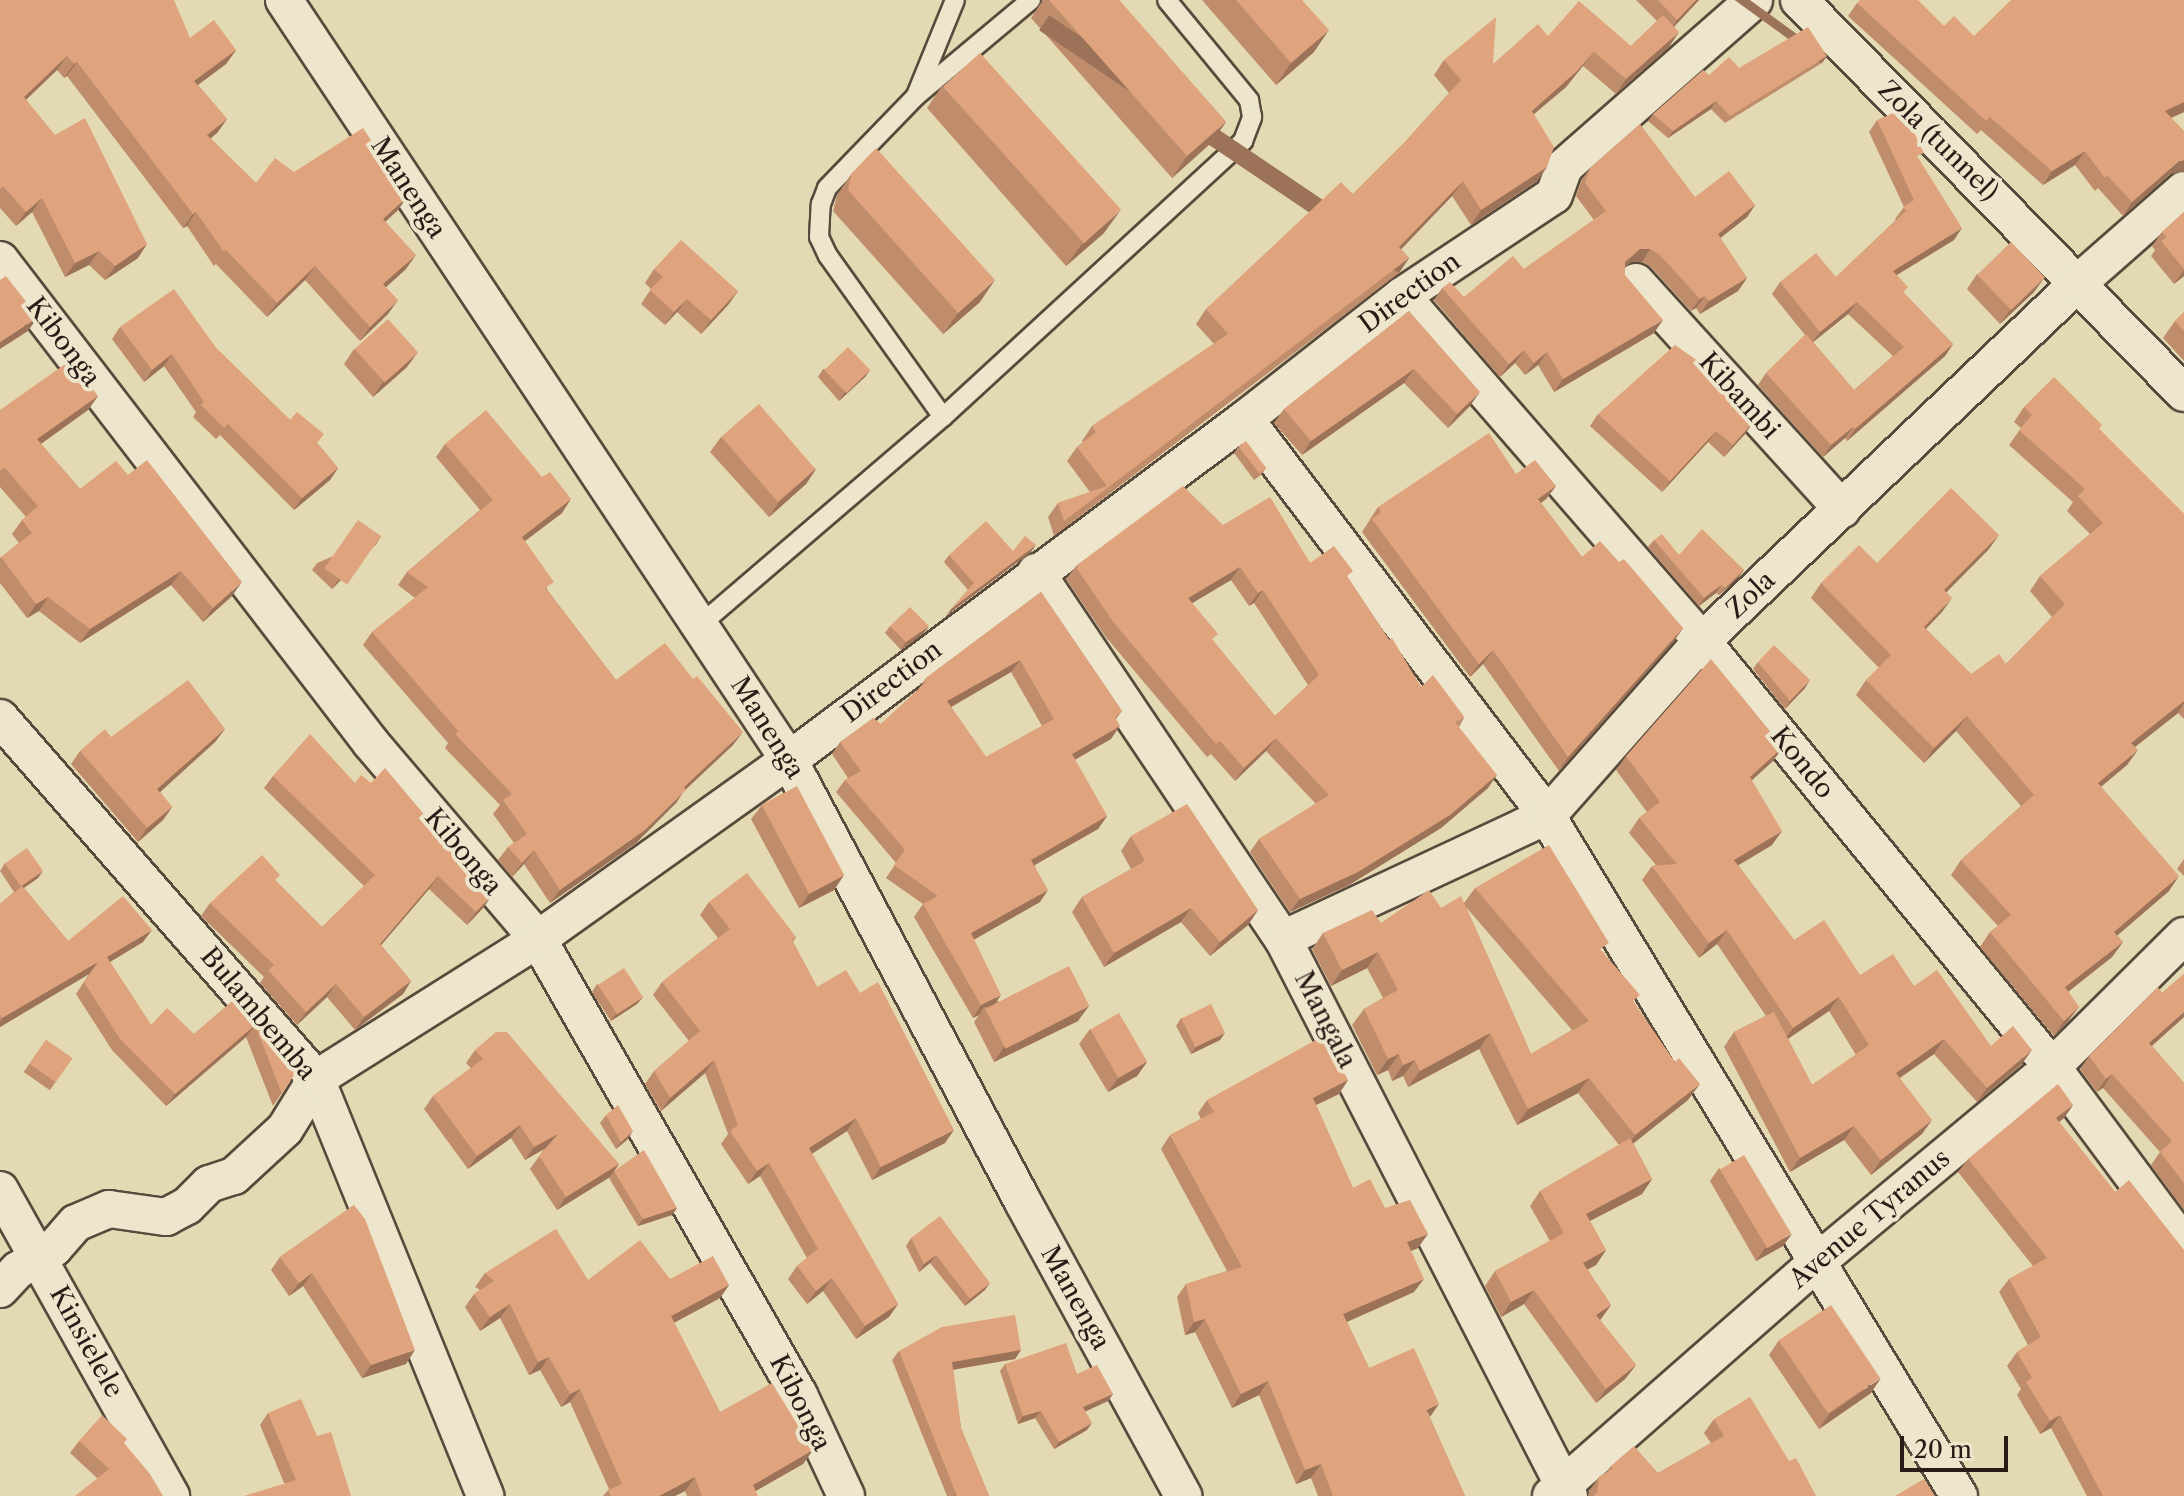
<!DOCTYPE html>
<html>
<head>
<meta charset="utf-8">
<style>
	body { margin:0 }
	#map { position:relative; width:2184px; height:1496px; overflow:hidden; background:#e3d9b2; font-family:"Libre Caslon Text",serif }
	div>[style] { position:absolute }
	.roads { filter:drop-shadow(2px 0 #584a3c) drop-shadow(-2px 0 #584a3c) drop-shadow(0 2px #584a3c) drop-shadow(0 -2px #584a3c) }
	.lane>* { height:18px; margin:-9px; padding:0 9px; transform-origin:9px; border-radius:9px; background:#ede6cd }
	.street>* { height:36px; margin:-18px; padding:0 18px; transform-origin:18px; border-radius:18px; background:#ede6cd }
	.wall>* { inset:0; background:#c08d6c; transform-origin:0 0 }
	.shaded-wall>* { inset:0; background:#9c7358; transform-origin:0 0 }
	.building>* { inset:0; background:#dfa47d; transform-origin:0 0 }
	span { translate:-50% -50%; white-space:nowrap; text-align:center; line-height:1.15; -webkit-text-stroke:8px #ede6cd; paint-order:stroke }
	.street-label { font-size:26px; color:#291b15 }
	.scale { position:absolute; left:1900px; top:1436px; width:108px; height:36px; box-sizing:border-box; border:4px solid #291b15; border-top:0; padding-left:10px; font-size:24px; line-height:28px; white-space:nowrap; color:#291b15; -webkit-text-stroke:6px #ede6cd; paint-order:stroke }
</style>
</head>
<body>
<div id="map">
	<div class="roads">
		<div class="lane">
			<div style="left:917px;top:93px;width:100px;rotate:-67.8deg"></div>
			<div style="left:943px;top:417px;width:198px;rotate:-125.5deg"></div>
			<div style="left:828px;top:256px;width:21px;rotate:-115deg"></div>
			<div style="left:819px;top:237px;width:33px;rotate:-87deg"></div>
			<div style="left:821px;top:204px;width:17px;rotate:-69deg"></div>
			<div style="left:827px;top:188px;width:128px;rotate:-45.9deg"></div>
			<div style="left:916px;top:96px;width:150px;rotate:-39.9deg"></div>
			<div style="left:700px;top:625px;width:320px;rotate:-40.6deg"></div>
			<div style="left:943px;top:417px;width:408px;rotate:-42.6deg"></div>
			<div style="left:1243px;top:141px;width:26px;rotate:-69deg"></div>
			<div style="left:1252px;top:117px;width:17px;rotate:-100deg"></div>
			<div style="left:1249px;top:100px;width:129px;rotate:-129.4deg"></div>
		</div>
		<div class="street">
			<div style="left:284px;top:0;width:912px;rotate:56.4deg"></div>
			<div style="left:789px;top:760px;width:500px;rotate:62.1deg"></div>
			<div style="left:1023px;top:1202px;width:335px;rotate:61.4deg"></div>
			<div style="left:1799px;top:0;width:550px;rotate:45.59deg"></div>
			<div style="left:0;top:260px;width:609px;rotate:52.47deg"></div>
			<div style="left:371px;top:743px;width:257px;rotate:49.6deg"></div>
			<div style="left:538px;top:939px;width:525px;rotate:60.21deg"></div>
			<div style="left:799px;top:1395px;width:111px;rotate:65deg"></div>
			<div style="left:1636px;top:282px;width:307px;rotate:47.8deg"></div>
			<div style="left:1402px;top:296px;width:457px;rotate:49deg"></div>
			<div style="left:1702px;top:641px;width:551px;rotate:50.59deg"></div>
			<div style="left:2052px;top:1067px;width:222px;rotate:53.4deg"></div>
			<div style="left:1245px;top:419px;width:499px;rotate:52.7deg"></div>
			<div style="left:1547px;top:816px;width:795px;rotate:58.79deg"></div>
			<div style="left:1036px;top:572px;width:442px;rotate:56.1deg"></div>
			<div style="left:1283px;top:939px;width:626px;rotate:62.82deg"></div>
			<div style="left:0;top:718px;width:480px;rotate:48.8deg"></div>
			<div style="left:316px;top:1079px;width:450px;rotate:67.9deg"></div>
			<div style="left:1283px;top:939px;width:291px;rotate:-25deg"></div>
			<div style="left:1547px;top:816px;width:234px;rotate:-48.5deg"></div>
			<div style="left:1702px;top:641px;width:519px;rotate:-43.6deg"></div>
			<div style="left:2078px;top:283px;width:141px;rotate:-41.3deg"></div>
			<div style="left:0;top:1190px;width:351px;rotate:60.8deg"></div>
			<div style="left:0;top:1289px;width:26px;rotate:-47deg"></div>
			<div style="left:18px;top:1270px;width:42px;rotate:-31.4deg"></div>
			<div style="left:54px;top:1248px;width:33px;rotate:-49deg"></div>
			<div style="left:76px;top:1223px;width:36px;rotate:-23deg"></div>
			<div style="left:109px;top:1209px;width:58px;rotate:8deg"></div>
			<div style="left:166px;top:1217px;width:24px;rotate:-28deg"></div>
			<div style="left:187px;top:1206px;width:31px;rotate:-45deg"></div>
			<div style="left:209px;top:1184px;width:26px;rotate:-18deg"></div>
			<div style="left:234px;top:1176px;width:69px;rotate:-42.7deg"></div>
			<div style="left:285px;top:1129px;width:59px;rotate:-58.2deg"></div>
			<div style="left:316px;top:1079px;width:262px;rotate:-32.2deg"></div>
			<div style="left:538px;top:939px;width:308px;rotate:-35.5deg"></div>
			<div style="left:789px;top:760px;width:569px;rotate:-36.79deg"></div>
			<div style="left:1245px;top:419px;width:199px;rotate:-38.1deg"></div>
			<div style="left:1402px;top:296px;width:182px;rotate:-33.6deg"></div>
			<div style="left:1554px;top:195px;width:30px;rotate:-70deg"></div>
			<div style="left:1564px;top:167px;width:253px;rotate:-41.3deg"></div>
			<div style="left:1551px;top:1496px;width:354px;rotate:-41.3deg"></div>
			<div style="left:1817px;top:1262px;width:305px;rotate:-39.7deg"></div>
			<div style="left:2052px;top:1067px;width:186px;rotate:-44.8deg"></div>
		</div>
	</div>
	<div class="wall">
		<div style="clip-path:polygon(0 0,190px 38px,236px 50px,226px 64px,198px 85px,227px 119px,217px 133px,210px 138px,256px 183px,294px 172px,398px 210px,385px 222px,406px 269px,386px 287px,388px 314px,360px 341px,305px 280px,267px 317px,216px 264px,214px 266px,187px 226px,183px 228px,67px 76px,64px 78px,57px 70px,26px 100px,138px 258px,105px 280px,89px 265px,65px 277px,32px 212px,16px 226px,0 208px)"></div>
		<div style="clip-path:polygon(1043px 0,1119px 0,1226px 122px,1211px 143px,1172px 178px,1031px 18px)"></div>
		<div style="clip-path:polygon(1202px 0,1302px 0,1314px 52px,1276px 85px)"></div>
		<div style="clip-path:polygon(1636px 0,1699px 0,1674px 27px,1669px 47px,1616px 94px,1583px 66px,1566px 87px,1534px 114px,1547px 167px,1537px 181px,1471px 225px,1452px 196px,1401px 249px,1409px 258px,1399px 273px,1054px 536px,1048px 517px,1058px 503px,1090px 492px,1067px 461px,1077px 447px,1083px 442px,1082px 441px,1092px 426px,1214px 344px,1196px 324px,1206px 309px,1353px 194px,1404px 143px,1449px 93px,1434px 75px,1444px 60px,1493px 64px,1548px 36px,1631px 46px,1657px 21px)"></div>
		<div style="clip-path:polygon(2184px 0,2184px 112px,2171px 118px,2170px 174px,2123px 216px,2098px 188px,2095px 191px,2075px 165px,2043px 185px,1981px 130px,1977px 134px,1848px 16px,1857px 3px,1944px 26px,1974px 36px)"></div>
		<div style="clip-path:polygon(1827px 56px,1822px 63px,1725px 123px,1711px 109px,1668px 138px,1648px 121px,1653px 114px,1709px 75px,1739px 68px)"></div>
		<div style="clip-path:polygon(942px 86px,1104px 233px,1066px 266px,927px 108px)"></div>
		<div style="clip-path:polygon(evenodd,1877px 120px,1919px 160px,1954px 240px,1897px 275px,1904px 293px,1953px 344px,1945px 356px,1847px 441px,1845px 438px,1823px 457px,1758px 385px,1766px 373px,1805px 335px,1772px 294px,1780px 282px,1836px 277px,1896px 220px,1895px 219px,1904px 207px,1869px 132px,1877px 120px,1848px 314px,1893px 356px,1854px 390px,1813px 342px,1848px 314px)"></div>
		<div style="clip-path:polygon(1591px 167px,1695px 197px,1755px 205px,1747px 217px,1720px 238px,1747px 278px,1738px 291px,1700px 314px,1696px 308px,1691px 311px,1651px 267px,1642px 262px,1631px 262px,1625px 267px,1625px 275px,1654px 333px,1554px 392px,1538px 365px,1525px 375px,1515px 363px,1500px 377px,1434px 300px,1442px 288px,1464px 297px,1524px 269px,1594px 220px,1576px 196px,1582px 179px)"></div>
		<div style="clip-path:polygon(852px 173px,980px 302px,943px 334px,833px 211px,837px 195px)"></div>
		<div style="clip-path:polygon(2184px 212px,2184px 276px,2174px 284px,2151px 256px,2155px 250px,2152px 246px,2162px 232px)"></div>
		<div style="clip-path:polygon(654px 269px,738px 291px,728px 305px,701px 334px,677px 312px,665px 325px,641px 304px,651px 289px,645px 283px)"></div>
		<div style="clip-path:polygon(1977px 274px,2034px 292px,2000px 324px,1967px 289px)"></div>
		<div style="clip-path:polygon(1409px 311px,1470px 406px,1448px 428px,1404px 383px,1302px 455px,1274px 423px,1284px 409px)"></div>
		<div style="clip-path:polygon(2184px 312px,2184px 361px,2163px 338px,2175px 321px)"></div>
		<div style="clip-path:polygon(120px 327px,217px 349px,290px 420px,318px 444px,338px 468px,330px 480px,294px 510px,220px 435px,216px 439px,193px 417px,196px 412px,164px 366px,144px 382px,112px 339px)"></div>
		<div style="clip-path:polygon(354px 349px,407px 367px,373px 397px,344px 364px)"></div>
		<div style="clip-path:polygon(823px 369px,870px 370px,865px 377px,839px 401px,818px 377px)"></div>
		<div style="clip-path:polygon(98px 396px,88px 410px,41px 444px,80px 489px,128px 475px,232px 596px,203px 622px,171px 585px,80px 643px,39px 611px,27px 618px,0 583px,0 558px,19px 543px,12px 534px,22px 520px,26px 517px,0 487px,0 410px)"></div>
		<div style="clip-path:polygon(2024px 407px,2099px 429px,2184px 514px,2184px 719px,2178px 713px,2135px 747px,2127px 765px,2101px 787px,2169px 891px,2117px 935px,2123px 942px,2112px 957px,2068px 992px,2079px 1007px,2068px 1021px,2054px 1036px,1980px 947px,1990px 932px,1998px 926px,1951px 875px,1961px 860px,2021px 806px,1956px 731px,1924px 763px,1856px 695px,1866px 680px,1879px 668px,1811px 598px,1821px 583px,1877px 563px,1989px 549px,1946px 592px,1942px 612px,1926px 629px,1971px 674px,2006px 664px,2052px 617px,2030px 591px,2040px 576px,2090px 534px,2067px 511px,2073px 502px,2009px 445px,2021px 428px,2014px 422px)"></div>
		<div style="clip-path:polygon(1598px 414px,1753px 422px,1745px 434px,1724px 457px,1708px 442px,1662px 492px,1590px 426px)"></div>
		<div style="clip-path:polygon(721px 437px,816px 469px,806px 484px,769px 517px,710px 452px)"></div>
		<div style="clip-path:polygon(445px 444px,562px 513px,525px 541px,548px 591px,616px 680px,733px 745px,684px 791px,676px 803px,636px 843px,550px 903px,524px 864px,512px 877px,498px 860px,508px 847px,514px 843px,493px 814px,500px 805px,445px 748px,448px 743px,363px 645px,372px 632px,415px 598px,398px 585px,407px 572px,480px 510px,436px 457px)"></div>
		<div style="clip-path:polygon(1239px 446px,1266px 468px,1261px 475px,1254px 480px,1234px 453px)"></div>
		<div style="clip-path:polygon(1516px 474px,1556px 486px,1546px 499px,1541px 503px,1582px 557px,1619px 562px,1683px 628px,1674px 641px,1559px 771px,1483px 664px,1470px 677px,1362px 532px,1378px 507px)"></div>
		<div style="clip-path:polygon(evenodd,1223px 525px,1310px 563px,1348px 578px,1421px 687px,1464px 718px,1459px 727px,1488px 788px,1441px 828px,1349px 885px,1290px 912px,1250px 852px,1259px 839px,1316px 804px,1266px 751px,1235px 781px,1211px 754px,1207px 757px,1105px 636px,1066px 579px,1077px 565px,1223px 525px,1231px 580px,1249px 606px,1254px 603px,1308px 685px,1275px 716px,1213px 641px,1192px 603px,1231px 580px)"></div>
		<div style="clip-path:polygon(381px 536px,376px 544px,332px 589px,312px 570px,317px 563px)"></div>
		<div style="clip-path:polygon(1654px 540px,1679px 555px,1744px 570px,1739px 577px,1719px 595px,1716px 593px,1699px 606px,1648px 547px)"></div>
		<div style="clip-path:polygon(1013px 551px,1031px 552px,946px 616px,968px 590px,944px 562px,949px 555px)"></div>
		<div style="clip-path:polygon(evenodd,1041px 592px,1122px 711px,1116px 719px,1111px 739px,1075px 760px,1107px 816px,1098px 829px,1035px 865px,1040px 902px,974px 939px,997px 1001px,1078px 1021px,994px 1062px,974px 1022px,979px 1015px,973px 1018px,914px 917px,923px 904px,886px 878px,896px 863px,836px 792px,845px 780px,848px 778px,832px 754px,840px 742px,881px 724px,917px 691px,926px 678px,1041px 592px,1011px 672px,1042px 726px,986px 757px,951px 707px,1011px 672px)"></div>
		<div style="clip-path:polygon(890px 626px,924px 633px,901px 650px,885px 633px)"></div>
		<div style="clip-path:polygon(1758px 662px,1805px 688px,1785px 709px,1753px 669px)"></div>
		<div style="clip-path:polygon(225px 729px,215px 742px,160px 792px,172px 807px,163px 820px,138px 842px,71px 764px,80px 751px,111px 737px)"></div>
		<div style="clip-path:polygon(evenodd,1783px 747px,1773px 761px,1752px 780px,1772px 845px,1738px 865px,1794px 940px,1860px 975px,1914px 986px,1991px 1046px,2022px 1064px,1977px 1102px,1934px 1054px,1900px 1078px,1922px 1134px,1871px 1175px,1844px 1140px,1790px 1172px,1724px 1047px,1734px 1032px,1766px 1016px,1717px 944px,1699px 958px,1642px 880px,1652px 866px,1656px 865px,1629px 833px,1639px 818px,1647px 812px,1616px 770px,1626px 756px,1783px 747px,1829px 1011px,1856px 1055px,1812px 1085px,1788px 1039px,1829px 1011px)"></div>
		<div style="clip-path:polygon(273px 776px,355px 783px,484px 907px,467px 925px,429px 889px,381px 945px,411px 981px,403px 994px,355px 1030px,327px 997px,297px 1025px,260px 983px,264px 977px,201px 916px,210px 903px,276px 881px,322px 927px,364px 886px,264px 788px)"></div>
		<div style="clip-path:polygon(762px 805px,844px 875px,834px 890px,799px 908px,751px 819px)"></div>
		<div style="clip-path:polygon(1131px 836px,1258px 910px,1248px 925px,1210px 956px,1181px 922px,1104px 967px,1072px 912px,1082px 897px,1131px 869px,1121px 851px)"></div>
		<div style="clip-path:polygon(2184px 859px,2184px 876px,2177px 869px)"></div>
		<div style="clip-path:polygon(5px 863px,38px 878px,24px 888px,68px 941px,143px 942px,110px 962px,151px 1025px,194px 1034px,236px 998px,298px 1069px,273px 1106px,246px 1037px,166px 1106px,112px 1050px,76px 994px,89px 974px,0 1027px,0 904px,14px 892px,0 871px)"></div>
		<div style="clip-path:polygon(evenodd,1475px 888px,1603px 952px,1634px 1003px,1688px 1100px,1633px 1143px,1652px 1179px,1642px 1194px,1590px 1221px,1606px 1250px,1596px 1265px,1587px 1269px,1611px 1305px,1600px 1320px,1636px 1365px,1625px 1379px,1596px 1403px,1524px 1304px,1501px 1317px,1485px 1286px,1495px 1271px,1550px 1241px,1530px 1206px,1540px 1191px,1619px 1145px,1578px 1093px,1517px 1125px,1479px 1049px,1408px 1087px,1403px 1076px,1392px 1081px,1388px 1070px,1377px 1075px,1352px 1025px,1364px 1009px,1383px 998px,1367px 968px,1331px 986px,1312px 949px,1323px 933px,1381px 923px,1464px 903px,1475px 888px,1466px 907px,1572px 1030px,1531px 1054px,1466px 907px)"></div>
		<div style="clip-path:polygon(709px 902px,796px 937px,793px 942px,817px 987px,945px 1143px,872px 1180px,847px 1131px,812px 1154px,898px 1304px,889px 1317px,856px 1339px,823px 1291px,807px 1304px,788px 1279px,797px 1266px,807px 1258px,760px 1176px,748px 1184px,721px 1144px,728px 1134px,705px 1073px,661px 1111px,645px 1084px,654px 1071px,689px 1041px,653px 995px,662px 982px,718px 938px,700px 915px)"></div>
		<div style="clip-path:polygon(2184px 974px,2184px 1017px,2152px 1046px,2184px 1083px,2184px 1210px,2151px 1165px,2160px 1152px,2103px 1088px,2097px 1092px,2080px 1069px,2089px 1056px)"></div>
		<div style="clip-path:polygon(597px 984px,643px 997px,637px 1004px,611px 1021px,592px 992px)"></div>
		<div style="clip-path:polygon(1181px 1018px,1220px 1040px,1191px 1054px,1176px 1026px)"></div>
		<div style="clip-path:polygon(1090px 1029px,1147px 1062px,1137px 1076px,1108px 1092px,1079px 1044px)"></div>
		<div style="left:46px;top:1040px;width:32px;height:39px;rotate:35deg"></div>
		<div style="clip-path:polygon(475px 1050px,619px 1164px,610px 1177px,557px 1210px,530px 1169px,545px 1148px,525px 1160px,511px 1138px,468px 1169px,424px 1109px,433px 1096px,471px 1068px,466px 1063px)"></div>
		<div style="clip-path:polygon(1348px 1080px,1339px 1094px,1316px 1105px,1353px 1188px,1385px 1208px,1418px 1248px,1411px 1251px,1414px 1292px,1347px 1322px,1369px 1368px,1430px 1418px,1465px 1496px,1318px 1496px,1311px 1478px,1296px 1484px,1259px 1395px,1232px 1408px,1195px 1332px,1185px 1335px,1177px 1297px,1186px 1284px,1227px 1271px,1161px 1149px,1170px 1135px,1201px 1119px,1198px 1113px,1207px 1100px)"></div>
		<div style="clip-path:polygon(2073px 1105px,2064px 1118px,2059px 1122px,2115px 1192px,2184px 1496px,2087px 1496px,2051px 1428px,2040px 1434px,2017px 1395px,2021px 1389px,2007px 1366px,2017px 1352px,2028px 1345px,1999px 1292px,2009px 1279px,2033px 1266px,1958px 1172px,1968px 1159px)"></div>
		<div style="clip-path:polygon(606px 1115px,628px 1139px,616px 1149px,600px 1123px)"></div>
		<div style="clip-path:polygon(1719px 1168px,1783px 1246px,1756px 1261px,1710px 1181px)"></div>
		<div style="clip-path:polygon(614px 1171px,677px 1208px,672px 1215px,638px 1226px,609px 1178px)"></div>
		<div style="clip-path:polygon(354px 1205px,406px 1364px,362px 1378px,303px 1286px,289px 1296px,271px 1270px,280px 1257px)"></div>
		<div style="clip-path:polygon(911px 1238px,985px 1290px,965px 1306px,930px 1263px,919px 1272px,906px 1246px)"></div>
		<div style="clip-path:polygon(485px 1273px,588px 1280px,670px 1279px,729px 1285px,720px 1298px,674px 1323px,720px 1412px,813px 1450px,803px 1464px,755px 1491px,758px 1496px,687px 1496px,685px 1491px,675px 1496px,603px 1496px,609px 1489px,570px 1402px,561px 1407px,540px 1370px,529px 1375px,500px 1318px,480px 1331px,465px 1307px,474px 1294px,480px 1290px,475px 1287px)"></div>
		<div style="clip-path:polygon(1779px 1340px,1871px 1393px,1819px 1429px,1769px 1355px)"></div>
		<div style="clip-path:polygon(1021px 1350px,1015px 1359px,953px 1369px,961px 1428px,989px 1496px,947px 1496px,892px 1360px,899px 1351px)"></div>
		<div style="clip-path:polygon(1005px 1364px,1077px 1374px,1113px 1394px,1108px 1401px,1085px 1411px,1087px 1430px,1054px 1449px,1035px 1418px,1018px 1424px,1000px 1371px)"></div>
		<div style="clip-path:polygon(268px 1413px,317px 1436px,351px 1496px,284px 1483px,260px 1425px)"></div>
		<div style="clip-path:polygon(1714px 1419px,1789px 1461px,1816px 1496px,1588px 1496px,1589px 1491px,1599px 1477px,1606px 1473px,1611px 1466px,1658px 1473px,1711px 1443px,1704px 1433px)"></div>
		<div style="clip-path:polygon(79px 1441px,124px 1443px,162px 1495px,97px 1478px,70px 1453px)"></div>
	</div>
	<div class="shaded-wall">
		<div style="clip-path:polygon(1696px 0,1699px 0,1668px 33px,1677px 20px)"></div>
		<div style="clip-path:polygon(1329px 30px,1314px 52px,1276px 85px,1291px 63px)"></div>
		<div style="clip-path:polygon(1679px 32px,1669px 47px,1616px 94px,1626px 79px)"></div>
		<div style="clip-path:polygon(236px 50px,226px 64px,184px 95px,194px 81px)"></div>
		<div style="clip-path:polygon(1594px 52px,1566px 87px,1521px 125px,1532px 111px)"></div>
		<div style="clip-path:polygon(67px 56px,57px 70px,14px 111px,24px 97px)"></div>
		<div style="left:1827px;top:56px;width:9px;height:114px;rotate:126deg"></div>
		<div style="clip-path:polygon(77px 62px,67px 76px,64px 78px,74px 64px)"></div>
		<div style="clip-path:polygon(1716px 101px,1711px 109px,1668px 138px,1673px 131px)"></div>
		<div style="clip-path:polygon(2184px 102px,2184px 112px,2155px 125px,2165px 111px)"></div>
		<div style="clip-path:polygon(227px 119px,217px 133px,198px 149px,207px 135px)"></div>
		<div style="clip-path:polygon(1226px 122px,1211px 143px,1172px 178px,1187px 156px)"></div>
		<div style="clip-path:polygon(2085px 151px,2075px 165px,2043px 185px,2052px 171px)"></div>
		<div style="clip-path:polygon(2184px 160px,2184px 171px,2170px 174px,2123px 216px,2132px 202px,2179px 161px)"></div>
		<div style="clip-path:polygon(1547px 167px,1537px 181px,1471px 225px,1481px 210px)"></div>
		<div style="clip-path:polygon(1463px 181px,1452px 196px,1389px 262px,1399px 247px)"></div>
		<div style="clip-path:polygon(408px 196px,398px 210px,373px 233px,383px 219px)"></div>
		<div style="clip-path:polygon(42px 198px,32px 212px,16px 226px,26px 212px)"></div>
		<div style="clip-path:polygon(1755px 205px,1747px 217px,1709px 247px,1718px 234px)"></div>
		<div style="clip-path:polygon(1120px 211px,1104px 233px,1066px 266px,1081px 245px)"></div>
		<div style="clip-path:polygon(196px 212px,187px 226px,183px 228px,193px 214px)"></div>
		<div style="clip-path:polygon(1962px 228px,1954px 240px,1885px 282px,1893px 271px)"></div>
		<div style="clip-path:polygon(147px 244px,138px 258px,105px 280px,115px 266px)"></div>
		<div style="clip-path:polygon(1640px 249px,1650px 249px,1642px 262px,1631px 262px,1616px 275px,1625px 262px)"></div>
		<div style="clip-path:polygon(99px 251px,89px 265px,65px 277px,75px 263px)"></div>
		<div style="clip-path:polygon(416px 255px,406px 269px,374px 298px,383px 284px)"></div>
		<div style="left:1409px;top:258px;width:18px;height:434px;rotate:124deg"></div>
		<div style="clip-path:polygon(315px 266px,305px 280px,267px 317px,277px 303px)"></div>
		<div style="clip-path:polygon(2184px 270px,2184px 276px,2174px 284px)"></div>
		<div style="clip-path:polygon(2045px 277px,2034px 292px,2000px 324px,2011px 309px)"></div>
		<div style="clip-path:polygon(1747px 278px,1738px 291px,1700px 314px,1709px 301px)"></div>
		<div style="clip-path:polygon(995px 280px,980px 302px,943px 334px,958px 313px)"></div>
		<div style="clip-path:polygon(738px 291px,728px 305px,701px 334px,711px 320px)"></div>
		<div style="clip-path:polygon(1705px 296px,1696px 308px,1691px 311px,1700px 299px)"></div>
		<div style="clip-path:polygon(687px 299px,677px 312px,665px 325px,674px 312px)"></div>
		<div style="clip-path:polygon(398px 300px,388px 314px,360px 341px,370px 327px)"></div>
		<div style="clip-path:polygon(1857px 302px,1848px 314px,1812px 343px,1820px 332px)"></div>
		<div style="clip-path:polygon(38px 317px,28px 331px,0 349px,0 342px)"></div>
		<div style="clip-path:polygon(1663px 320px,1654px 333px,1554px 392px,1563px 379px)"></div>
		<div style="clip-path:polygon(1953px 344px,1945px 356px,1847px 441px,1855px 429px)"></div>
		<div style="clip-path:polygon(1524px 350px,1515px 363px,1500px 377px,1509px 364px)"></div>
		<div style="clip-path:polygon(418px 352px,407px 367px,373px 397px,383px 382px)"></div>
		<div style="clip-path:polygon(1547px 352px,1538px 365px,1525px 375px,1534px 363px)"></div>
		<div style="clip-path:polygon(172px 354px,164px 366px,144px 382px,152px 370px)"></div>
		<div style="clip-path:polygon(1414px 369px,1404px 383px,1302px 455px,1311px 441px)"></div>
		<div style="clip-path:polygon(870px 370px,865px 377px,839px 401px,844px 393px)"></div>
		<div style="clip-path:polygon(1480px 392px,1470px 406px,1448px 428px,1457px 414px)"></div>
		<div style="clip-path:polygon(98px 396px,88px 410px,28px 453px,37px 439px)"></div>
		<div style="clip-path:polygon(1753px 422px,1745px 434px,1724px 457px,1733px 445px)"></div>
		<div style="clip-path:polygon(1853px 427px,1845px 438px,1823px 457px,1831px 445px)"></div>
		<div style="clip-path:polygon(1716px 431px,1708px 442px,1662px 492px,1670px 481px)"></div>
		<div style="clip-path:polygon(338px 468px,330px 480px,294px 510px,302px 498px)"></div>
		<div style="clip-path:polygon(816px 469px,806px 484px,769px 517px,779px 502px)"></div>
		<div style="clip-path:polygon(1556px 486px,1546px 499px,1528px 512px,1538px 499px)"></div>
		<div style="clip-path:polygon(571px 499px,562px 513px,513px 550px,522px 537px)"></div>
		<div style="clip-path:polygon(1999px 535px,1989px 549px,1934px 605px,1944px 590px)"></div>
		<div style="clip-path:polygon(381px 536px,376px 544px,332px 589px,337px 582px)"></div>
		<div style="clip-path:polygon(1036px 545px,1031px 552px,946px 616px,951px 609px)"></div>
		<div style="clip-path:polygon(1240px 567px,1231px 580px,1179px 611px,1188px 598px)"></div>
		<div style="clip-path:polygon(1744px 570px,1739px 577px,1719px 595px,1725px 588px)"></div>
		<div style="clip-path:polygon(181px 571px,171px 585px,80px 643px,90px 629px)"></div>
		<div style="clip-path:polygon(242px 582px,232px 596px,203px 622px,213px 608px)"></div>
		<div style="clip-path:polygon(1721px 585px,1716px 593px,1699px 606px,1704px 598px)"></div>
		<div style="clip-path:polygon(1263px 590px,1254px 603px,1249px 606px,1258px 593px)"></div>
		<div style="clip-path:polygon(48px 597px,39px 611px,27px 618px,36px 604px)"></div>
		<div style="clip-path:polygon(1952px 598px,1942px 612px,1913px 642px,1924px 627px)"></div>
		<div style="clip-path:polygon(929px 626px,924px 633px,901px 650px,906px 642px)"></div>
		<div style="clip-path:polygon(1683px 628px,1674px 641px,1559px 771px,1568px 757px)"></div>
		<div style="clip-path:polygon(1493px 650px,1483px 664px,1470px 677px,1479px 664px)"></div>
		<div style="clip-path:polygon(1020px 660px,1011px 672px,939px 714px,947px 701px)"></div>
		<div style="clip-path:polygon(1810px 680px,1805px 688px,1785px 709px,1790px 701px)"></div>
		<div style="clip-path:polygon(2184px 701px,2184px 703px,2178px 713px,2121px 758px,2131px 743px)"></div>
		<div style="clip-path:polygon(1967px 716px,1956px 731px,1924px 763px,1934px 748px)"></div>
		<div style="clip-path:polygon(1120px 726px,1111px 739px,1063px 766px,1072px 754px)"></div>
		<div style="clip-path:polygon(225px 729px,215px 742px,148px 803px,157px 789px)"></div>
		<div style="clip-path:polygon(743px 732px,733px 745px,684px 791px,676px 803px,636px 843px,550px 903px,560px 890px,684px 787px)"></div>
		<div style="clip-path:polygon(1276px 738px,1266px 751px,1235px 781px,1244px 768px)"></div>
		<div style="clip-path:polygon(1783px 747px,1773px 761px,1740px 791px,1750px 777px)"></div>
		<div style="clip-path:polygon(2138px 750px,2127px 765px,2087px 798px,2098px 783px)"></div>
		<div style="clip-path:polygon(1497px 775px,1488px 788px,1441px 828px,1349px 885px,1290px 912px,1300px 899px)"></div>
		<div style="clip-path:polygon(172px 807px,163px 820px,138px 842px,147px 828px)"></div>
		<div style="clip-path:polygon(1107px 816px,1098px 829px,1022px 872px,1031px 860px)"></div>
		<div style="clip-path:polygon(1782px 831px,1772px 845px,1724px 874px,1734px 860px)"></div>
		<div style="clip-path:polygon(534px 850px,524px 864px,512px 877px,522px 863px)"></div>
		<div style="clip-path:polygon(43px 871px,38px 878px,15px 894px,21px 886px)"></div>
		<div style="clip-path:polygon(844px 875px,834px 890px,799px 908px,809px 894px)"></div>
		<div style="clip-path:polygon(438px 876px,429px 889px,371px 957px,380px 944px)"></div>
		<div style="clip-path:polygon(2179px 876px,2169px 891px,2104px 947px,2114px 932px)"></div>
		<div style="clip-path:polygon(1048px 890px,1040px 902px,963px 946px,971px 933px)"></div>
		<div style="clip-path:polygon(492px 895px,484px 907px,467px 925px,476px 912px)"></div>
		<div style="clip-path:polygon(1191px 908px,1181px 922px,1104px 967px,1114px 953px)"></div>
		<div style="clip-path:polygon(1258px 910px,1248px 925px,1210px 956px,1220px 942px)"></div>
		<div style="clip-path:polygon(152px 930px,143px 942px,98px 969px,107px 957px)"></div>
		<div style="clip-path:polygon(1727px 930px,1717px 944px,1699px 958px,1709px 943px)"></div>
		<div style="clip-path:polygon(2123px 942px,2112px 957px,2055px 1002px,2065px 987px)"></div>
		<div style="clip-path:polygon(1378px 952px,1367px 968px,1331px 986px,1342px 970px)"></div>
		<div style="clip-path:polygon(98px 962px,89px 974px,0 1027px,0 1022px,2px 1018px)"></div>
		<div style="clip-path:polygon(411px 981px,403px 994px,355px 1030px,364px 1017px)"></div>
		<div style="clip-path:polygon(336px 984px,327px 997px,297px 1025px,306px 1012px)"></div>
		<div style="clip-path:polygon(1001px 995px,993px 1007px,984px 1007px,979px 1015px,973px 1018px,981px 1005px)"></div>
		<div style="clip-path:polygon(643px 997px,637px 1004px,611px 1021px,616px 1014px)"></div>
		<div style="clip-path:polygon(1839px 997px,1829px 1011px,1783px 1042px,1793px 1028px)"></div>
		<div style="clip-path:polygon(1089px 1006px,1078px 1021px,994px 1062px,1004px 1047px)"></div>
		<div style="clip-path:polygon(2079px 1007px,2068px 1021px,2054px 1036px,2064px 1021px)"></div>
		<div style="clip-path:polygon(2184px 1012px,2184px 1017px,2140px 1056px,2149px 1043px)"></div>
		<div style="clip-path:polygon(255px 1025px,246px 1037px,166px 1106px,175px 1094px)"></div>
		<div style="clip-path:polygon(1225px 1033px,1220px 1040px,1191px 1054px,1196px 1047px)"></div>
		<div style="clip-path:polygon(1490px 1033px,1479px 1049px,1408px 1087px,1420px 1071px)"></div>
		<div style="clip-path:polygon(1944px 1039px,1934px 1054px,1886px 1087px,1896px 1073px)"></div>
		<div style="clip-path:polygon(2032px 1050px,2022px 1064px,1977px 1102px,1987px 1088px)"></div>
		<div style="clip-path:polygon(1399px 1054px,1388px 1070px,1377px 1075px,1388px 1059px)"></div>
		<div style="clip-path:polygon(714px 1060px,705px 1073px,661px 1111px,670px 1098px)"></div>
		<div style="clip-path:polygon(1415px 1060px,1403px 1076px,1392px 1081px,1403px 1065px)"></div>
		<div style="clip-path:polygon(1147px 1062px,1137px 1076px,1108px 1092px,1118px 1078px)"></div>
		<div style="clip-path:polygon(2112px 1074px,2103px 1088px,2097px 1092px,2106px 1079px)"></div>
		<div style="clip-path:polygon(1589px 1078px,1578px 1093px,1517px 1125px,1528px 1109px)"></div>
		<div style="clip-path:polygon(1348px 1080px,1339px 1094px,1303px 1111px,1313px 1098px)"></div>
		<div style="clip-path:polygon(1700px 1084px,1688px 1100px,1624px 1151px,1635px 1135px)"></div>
		<div style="clip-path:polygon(2073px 1105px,2064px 1118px,2046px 1132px,2056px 1118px)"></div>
		<div style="clip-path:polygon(856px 1118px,847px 1131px,800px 1161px,809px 1148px)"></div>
		<div style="clip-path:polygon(1932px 1120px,1922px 1134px,1871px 1175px,1881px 1160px)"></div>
		<div style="clip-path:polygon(520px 1125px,511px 1138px,468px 1169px,477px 1156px)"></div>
		<div style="clip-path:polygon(1854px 1126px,1844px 1140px,1790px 1172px,1800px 1158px)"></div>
		<div style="clip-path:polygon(954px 1130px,945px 1143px,872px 1180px,881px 1167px)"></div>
		<div style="clip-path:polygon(633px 1131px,628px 1139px,616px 1149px,621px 1142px)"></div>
		<div style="clip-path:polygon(558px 1134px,548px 1147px,525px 1160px,534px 1147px)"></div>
		<div style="clip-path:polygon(769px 1163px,760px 1176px,748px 1184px,757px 1171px)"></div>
		<div style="clip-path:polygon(619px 1164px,610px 1177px,557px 1210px,566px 1197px)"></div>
		<div style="clip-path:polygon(1652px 1179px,1642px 1194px,1576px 1228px,1586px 1214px)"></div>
		<div style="clip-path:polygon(677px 1208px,672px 1215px,638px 1226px,643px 1219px)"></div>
		<div style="clip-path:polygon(1428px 1234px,1418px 1248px,1398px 1256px,1407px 1242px)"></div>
		<div style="clip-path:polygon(1792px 1234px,1783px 1246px,1756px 1261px,1765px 1248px)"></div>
		<div style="clip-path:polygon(1606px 1250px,1596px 1265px,1572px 1278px,1583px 1263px)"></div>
		<div style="clip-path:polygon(936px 1255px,930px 1263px,919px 1272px,924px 1264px)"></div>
		<div style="clip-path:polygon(312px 1273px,303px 1286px,289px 1296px,299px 1283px)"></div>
		<div style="clip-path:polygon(832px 1278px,823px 1291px,807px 1304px,816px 1291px)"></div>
		<div style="clip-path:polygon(1424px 1279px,1414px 1292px,1333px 1328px,1343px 1314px)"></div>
		<div style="clip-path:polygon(990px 1283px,985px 1290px,965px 1306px,970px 1299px)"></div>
		<div style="clip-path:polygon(729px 1285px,720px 1298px,662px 1329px,671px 1316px)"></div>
		<div style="clip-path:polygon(1534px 1290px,1524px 1304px,1501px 1317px,1511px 1302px)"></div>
		<div style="clip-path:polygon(510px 1304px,500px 1318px,480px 1331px,490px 1317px)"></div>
		<div style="clip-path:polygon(898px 1304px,889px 1317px,856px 1339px,865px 1326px)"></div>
		<div style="clip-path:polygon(1611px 1305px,1601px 1319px,1585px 1330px,1596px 1315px)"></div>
		<div style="clip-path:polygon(1205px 1319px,1195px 1332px,1185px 1335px,1194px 1322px)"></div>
		<div style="clip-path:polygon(415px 1350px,406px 1364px,362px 1378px,371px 1365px)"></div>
		<div style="clip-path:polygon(1021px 1350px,1015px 1359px,946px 1371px,952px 1362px)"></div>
		<div style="clip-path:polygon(549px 1357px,540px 1370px,529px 1375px,538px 1362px)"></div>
		<div style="clip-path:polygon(1636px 1365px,1625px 1379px,1596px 1403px,1606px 1389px)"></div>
		<div style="clip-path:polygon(1881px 1378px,1871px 1393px,1819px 1429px,1829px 1414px)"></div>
		<div style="clip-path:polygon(1268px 1381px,1259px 1395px,1232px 1408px,1241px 1394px)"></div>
		<div style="clip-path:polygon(580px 1389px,570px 1402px,561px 1407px,570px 1394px)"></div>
		<div style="clip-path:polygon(1113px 1394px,1108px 1401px,1078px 1415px,1083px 1407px)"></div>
		<div style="clip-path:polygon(1439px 1404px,1430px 1417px,1426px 1410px)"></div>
		<div style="clip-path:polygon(1041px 1411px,1035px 1418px,1018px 1424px,1023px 1416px)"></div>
		<div style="clip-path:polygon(2060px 1415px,2051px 1428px,2040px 1434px,2050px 1421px)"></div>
		<div style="clip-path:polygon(1092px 1423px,1087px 1430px,1054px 1449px,1059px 1442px)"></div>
		<div style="clip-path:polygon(813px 1450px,803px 1464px,747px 1496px,753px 1485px)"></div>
		<div style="clip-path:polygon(1321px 1464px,1311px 1478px,1296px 1484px,1305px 1470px)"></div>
		<div style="clip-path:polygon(695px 1477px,685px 1491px,675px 1496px,659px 1496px)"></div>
	</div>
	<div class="building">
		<div style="clip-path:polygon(0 0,174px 0,190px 38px,214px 20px,236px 50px,194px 81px,227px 119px,207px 135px,256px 183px,275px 158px,294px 172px,363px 128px,408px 196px,383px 219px,416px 255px,383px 284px,398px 300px,370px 327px,315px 266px,277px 303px,226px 250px,224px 252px,196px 212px,193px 214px,77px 62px,74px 64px,67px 56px,24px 97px,55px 135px,85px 118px,147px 244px,115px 266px,99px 251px,75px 263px,42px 198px,26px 212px,3px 186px,0 189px)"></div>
		<div style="clip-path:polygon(1049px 0,1119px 0,1226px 122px,1187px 156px)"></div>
		<div style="clip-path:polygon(1236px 0,1302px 0,1329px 30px,1291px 63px)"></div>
		<div style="clip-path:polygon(1658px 0,1696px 0,1677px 20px)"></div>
		<div style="clip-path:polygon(1860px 0,1918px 0,1944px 26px,1954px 16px,1974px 36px,2011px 0,2184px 0,2184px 102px,2165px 111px,2184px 131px,2184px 160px,2179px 161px,2132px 202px,2107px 175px,2105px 178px,2085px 151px,2052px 171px,1990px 117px,1986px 121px,1857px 3px)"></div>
		<div style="clip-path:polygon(1579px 1px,1631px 46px,1663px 15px,1679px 32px,1626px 79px,1594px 52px,1576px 72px,1532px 111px,1554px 147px,1547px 167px,1481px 210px,1463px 181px,1399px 247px,1409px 258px,1064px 521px,1058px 503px,1107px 486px,1077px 447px,1096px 432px,1092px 426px,1228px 334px,1206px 309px,1341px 182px,1353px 194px,1404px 143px,1461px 80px,1444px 60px,1496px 17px,1493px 64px,1538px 24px,1548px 36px)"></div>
		<div style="clip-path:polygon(1808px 27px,1827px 56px,1730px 116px,1716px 101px,1673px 131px,1653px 114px,1703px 70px,1709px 75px,1729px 57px,1739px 68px)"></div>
		<div style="left:980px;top:53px;width:211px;height:50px;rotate:48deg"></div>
		<div style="clip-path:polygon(1898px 111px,1910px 124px,1924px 153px,1917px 156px,1962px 228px,1893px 271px,1908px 287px,1903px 292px,1953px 344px,1855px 429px,1853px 427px,1831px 445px,1766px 373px,1806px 334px,1854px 390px,1904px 347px,1857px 302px,1820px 332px,1780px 282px,1816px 253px,1836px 277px,1906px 211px,1903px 207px,1914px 200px,1877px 120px)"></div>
		<div style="clip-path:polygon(1640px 124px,1695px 197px,1729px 171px,1755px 205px,1718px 234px,1747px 278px,1709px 301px,1705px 296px,1700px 299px,1660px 255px,1650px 249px,1640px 249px,1625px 262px,1625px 275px,1663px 320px,1563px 379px,1547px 352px,1534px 363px,1524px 350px,1509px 364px,1442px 288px,1450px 282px,1464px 297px,1513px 256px,1524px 269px,1606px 211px,1585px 183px,1591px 167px)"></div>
		<div style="clip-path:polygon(876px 148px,995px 280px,958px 313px,848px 190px,852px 173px)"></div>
		<div style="clip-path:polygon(2184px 212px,2184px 269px,2161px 241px,2167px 237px,2162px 232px)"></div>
		<div style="clip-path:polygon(681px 240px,738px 291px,711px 320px,687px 299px,674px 312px,650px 290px,663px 277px,654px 269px)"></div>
		<div style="left:2011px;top:242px;width:49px;height:47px;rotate:46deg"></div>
		<div style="clip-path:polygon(6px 276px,38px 317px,0 342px,0 280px)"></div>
		<div style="clip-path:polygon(174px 289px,217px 349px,290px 420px,297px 412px,324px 434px,317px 443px,338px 468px,302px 498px,228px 424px,224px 428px,201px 405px,204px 402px,172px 354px,152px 370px,120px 327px)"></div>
		<div style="clip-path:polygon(1409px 311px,1480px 392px,1457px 414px,1414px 369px,1311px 441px,1284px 409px)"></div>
		<div style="clip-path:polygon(2184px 312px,2184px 331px,2175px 321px)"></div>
		<div style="left:388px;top:319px;width:45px;height:45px;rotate:48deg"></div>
		<div style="clip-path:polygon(1675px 345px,1698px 361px,1753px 422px,1733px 445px,1716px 431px,1670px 481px,1598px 414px)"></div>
		<div style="left:848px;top:347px;width:32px;height:33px;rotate:46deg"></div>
		<div style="clip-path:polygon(71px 360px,98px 396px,37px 439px,80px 489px,116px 461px,128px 475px,147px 460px,242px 582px,213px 608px,181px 571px,90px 629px,48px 597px,36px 604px,1px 557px,32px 533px,22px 520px,38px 506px,5px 468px,0 470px,0 410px)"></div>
		<div style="clip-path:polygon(2054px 377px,2102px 425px,2099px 429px,2184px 514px,2184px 701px,2131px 743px,2138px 750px,2098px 783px,2179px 876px,2114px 932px,2123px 942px,2065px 987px,2079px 1007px,2064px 1021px,1990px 932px,2011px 915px,1961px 860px,2034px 795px,1967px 716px,1934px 748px,1866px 680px,1891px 655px,1821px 583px,1859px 545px,1877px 563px,1951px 488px,1999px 535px,1944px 590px,1952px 598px,1924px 627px,1971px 674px,1999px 654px,2006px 664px,2065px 604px,2040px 576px,2103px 523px,2078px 496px,2085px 489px,2019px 430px,2032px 415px,2024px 407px)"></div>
		<div style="left:759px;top:404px;width:86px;height:50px;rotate:49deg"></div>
		<div style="clip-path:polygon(486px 410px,542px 477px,550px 472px,571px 499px,522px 537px,554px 582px,545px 588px,616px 680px,665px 643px,693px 679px,697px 676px,743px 732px,684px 787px,686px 790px,645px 830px,560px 890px,534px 850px,522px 863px,508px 847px,527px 834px,503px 800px,512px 794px,455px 734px,458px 731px,372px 632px,428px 587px,407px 572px,493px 500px,445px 444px)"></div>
		<div style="clip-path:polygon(1489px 433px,1516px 474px,1535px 460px,1556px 486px,1538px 499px,1582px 557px,1600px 541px,1619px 562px,1624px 559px,1683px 628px,1568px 757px,1493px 650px,1479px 664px,1372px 519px,1381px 512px,1378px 507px)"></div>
		<div style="left:1246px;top:441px;width:34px;height:9px;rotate:53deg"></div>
		<div style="clip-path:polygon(evenodd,1183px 486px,1223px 525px,1270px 497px,1310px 563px,1334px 546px,1353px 571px,1347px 576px,1389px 640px,1392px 638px,1421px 687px,1433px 675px,1463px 715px,1464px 718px,1455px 722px,1497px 775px,1450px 815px,1358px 872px,1300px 899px,1259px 839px,1329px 795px,1276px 738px,1244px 768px,1220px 741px,1216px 744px,1114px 623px,1075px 566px,1078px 568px,1077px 565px,1183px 486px,1240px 567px,1258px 593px,1263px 590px,1319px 675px,1275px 716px,1212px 639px,1218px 634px,1188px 598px,1240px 567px)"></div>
		<div style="left:358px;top:520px;width:28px;height:59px;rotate:35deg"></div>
		<div style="clip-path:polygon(986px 521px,1013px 551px,1025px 536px,1036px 545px,951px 609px,974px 583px,949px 555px)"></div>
		<div style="clip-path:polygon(1702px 529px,1744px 570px,1725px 588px,1721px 585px,1704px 598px,1654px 540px,1662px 534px,1679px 555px)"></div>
		<div style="clip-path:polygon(evenodd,1041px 592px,1122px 711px,1115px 717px,1120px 726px,1072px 754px,1107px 816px,1031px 860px,1048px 890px,971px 933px,1001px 995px,981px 1005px,923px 904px,938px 896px,894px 865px,905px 850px,845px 780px,861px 771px,840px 742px,873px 718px,881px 724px,925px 683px,926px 678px,1041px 592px,1020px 660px,1054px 719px,986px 757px,947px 701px,1020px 660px)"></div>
		<div style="clip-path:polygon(910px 607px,929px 626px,906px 642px,890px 626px)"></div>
		<div style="clip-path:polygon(1774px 645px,1810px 680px,1790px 701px,1758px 662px)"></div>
		<div style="clip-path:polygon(1711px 659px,1783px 747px,1750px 777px,1782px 831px,1734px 860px,1794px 940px,1824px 920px,1860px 975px,1893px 954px,1914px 986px,1937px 970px,1991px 1046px,2013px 1026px,2032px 1050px,1987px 1088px,1944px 1039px,1896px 1073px,1932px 1120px,1881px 1160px,1854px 1126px,1800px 1158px,1734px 1032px,1774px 1012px,1812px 1085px,1869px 1045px,1839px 997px,1793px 1028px,1727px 930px,1709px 943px,1652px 866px,1677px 864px,1639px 818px,1660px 802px,1626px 756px)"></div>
		<div style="clip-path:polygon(188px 680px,225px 729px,157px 789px,172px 807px,147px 828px,80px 751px,105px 729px,111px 737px)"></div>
		<div style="clip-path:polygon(310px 734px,355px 783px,361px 775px,371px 783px,385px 768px,492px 895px,476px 912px,438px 876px,380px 944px,411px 981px,364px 1017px,336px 984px,306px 1012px,268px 970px,274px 965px,210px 903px,262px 855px,280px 875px,275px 880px,322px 927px,375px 875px,273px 776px)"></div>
		<div style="left:797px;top:786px;width:101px;height:40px;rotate:62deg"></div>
		<div style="clip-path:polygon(1187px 804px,1258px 910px,1220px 942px,1191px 908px,1114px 953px,1082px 897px,1145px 861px,1131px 836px)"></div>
		<div style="clip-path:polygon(1549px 845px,1609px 943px,1600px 949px,1640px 995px,1633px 1001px,1675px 1062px,1679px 1058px,1700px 1084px,1635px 1135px,1589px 1078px,1528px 1109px,1490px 1033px,1420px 1071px,1415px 1060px,1403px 1065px,1399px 1054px,1388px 1059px,1364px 1009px,1398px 990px,1378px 952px,1342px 970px,1323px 933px,1372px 910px,1381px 923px,1429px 890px,1441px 908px,1461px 896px,1531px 1054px,1589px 1021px,1475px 888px)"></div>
		<div style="left:27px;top:848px;width:28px;height:27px;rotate:55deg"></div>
		<div style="clip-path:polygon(747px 873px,796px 937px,792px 940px,817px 987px,846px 970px,860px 993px,878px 982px,954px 1130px,881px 1167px,856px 1118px,809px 1148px,898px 1304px,865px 1326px,832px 1278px,816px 1291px,797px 1266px,818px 1249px,769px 1163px,757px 1171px,730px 1131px,738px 1125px,714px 1060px,670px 1098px,654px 1071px,700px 1031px,662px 982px,730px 929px,709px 902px)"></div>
		<div style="clip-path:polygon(22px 886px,68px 941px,123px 896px,152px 930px,107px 957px,151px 1025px,167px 1008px,194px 1034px,236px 998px,298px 1069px,282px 1094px,255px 1025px,175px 1094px,120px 1039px,84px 982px,98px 962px,2px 1018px,0 1014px,0 904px)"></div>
		<div style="left:1069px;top:966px;width:45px;height:94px;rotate:63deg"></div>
		<div style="left:624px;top:968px;width:35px;height:31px;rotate:57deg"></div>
		<div style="clip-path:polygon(2184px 974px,2184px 1012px,2149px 1043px,2184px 1083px,2184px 1183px,2160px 1152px,2172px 1141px,2112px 1074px,2106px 1079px,2089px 1056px,2158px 987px,2162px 993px)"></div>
		<div style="left:1211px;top:1004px;width:32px;height:33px;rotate:64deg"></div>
		<div style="left:1119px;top:1013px;width:56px;height:33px;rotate:60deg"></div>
		<div style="clip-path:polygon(496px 1032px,507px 1032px,619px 1164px,566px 1197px,539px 1156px,558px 1134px,534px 1147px,520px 1125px,477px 1156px,433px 1096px,483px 1059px,475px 1050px)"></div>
		<div style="clip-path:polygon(1325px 1035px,1348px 1080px,1313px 1098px,1353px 1188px,1370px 1179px,1385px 1208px,1410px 1200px,1428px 1234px,1407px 1242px,1424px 1279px,1343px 1314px,1369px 1368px,1414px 1348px,1439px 1404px,1426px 1410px,1465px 1496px,1333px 1496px,1321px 1464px,1305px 1470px,1268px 1381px,1241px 1394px,1205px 1319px,1194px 1322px,1186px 1284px,1242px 1267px,1170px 1135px,1214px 1112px,1207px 1100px)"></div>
		<div style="left:46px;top:1040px;width:32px;height:29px;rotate:35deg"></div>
		<div style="clip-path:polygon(2058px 1084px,2073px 1105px,2056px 1118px,2115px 1192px,2129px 1180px,2184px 1250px,2184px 1496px,2103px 1496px,2060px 1415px,2050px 1421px,2026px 1382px,2032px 1378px,2017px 1352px,2041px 1337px,2009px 1279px,2047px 1258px,1968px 1159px)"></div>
		<div style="clip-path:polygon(618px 1105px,633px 1131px,621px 1142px,606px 1115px)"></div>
		<div style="clip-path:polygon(1630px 1138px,1652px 1179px,1586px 1214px,1606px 1250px,1583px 1263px,1611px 1305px,1596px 1315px,1636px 1365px,1606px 1389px,1534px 1290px,1511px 1302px,1495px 1271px,1564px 1233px,1540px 1191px)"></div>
		<div style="clip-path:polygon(644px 1150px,677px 1208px,643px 1219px,614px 1171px)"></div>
		<div style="left:1744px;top:1155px;width:92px;height:28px;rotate:59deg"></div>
		<div style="clip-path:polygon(354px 1205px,365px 1219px,415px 1350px,371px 1365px,312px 1273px,299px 1283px,280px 1257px)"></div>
		<div style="clip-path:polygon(940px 1216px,990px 1283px,970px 1299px,936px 1255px,924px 1264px,911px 1238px)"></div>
		<div style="clip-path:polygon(556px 1229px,588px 1280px,640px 1240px,670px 1279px,713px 1256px,729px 1285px,671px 1316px,720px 1412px,772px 1383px,813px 1450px,753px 1485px,758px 1496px,702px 1496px,695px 1477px,659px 1496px,611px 1496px,608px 1490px,622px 1484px,580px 1389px,570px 1394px,549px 1357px,538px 1362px,510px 1304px,490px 1317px,474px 1294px,494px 1281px,485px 1273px)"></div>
		<div style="left:1831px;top:1305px;width:88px;height:63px;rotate:56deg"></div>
		<div style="clip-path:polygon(1015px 1315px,1021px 1350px,952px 1362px,961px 1428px,989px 1496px,957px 1496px,899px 1351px,942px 1327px)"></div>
		<div style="clip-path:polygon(1066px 1343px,1077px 1374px,1097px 1365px,1113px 1394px,1083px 1407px,1092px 1423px,1059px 1442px,1041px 1411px,1023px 1416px,1005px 1364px)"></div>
		<div style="clip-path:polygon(1750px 1397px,1789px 1461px,1796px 1458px,1816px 1496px,1593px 1496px,1597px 1493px,1599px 1477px,1613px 1468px,1611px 1466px,1634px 1446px,1658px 1473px,1724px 1436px,1714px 1419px)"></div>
		<div style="clip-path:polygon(301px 1399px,317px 1436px,331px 1432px,351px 1496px,244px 1496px,296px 1480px,268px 1413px)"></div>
		<div style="clip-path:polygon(102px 1415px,127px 1439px,124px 1443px,150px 1474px,163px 1496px,75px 1496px,109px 1469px,79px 1441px)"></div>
		<div style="clip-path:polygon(1924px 1479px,1935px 1496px,1895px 1496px)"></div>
	</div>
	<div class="street-label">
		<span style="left:1938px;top:141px;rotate:45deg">Zola (tunnel)</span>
		<span style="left:408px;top:188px;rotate:57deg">Manenga</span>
		<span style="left:1410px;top:293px;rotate:-36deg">Direction</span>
		<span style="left:63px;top:342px;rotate:53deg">Kibonga</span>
		<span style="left:1739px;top:396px;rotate:48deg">Kibambi</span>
		<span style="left:1751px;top:595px;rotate:-43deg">Zola</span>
		<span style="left:892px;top:682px;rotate:-37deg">Direction</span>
		<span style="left:767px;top:728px;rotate:58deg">Manenga</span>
		<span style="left:1802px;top:763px;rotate:51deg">Kondo</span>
		<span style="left:463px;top:852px;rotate:50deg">Kibonga</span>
		<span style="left:258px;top:1014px;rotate:50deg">Bulambemba</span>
		<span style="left:1325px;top:1020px;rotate:63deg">Mangala</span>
		<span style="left:1870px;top:1219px;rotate:-40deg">Avenue Tyranus</span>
		<span style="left:1075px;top:1298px;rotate:61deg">Manenga</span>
		<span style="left:86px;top:1342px;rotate:61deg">Kinsielele</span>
		<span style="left:800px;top:1403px;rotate:63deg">Kibonga</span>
	</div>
	<div class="scale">20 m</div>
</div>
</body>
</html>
